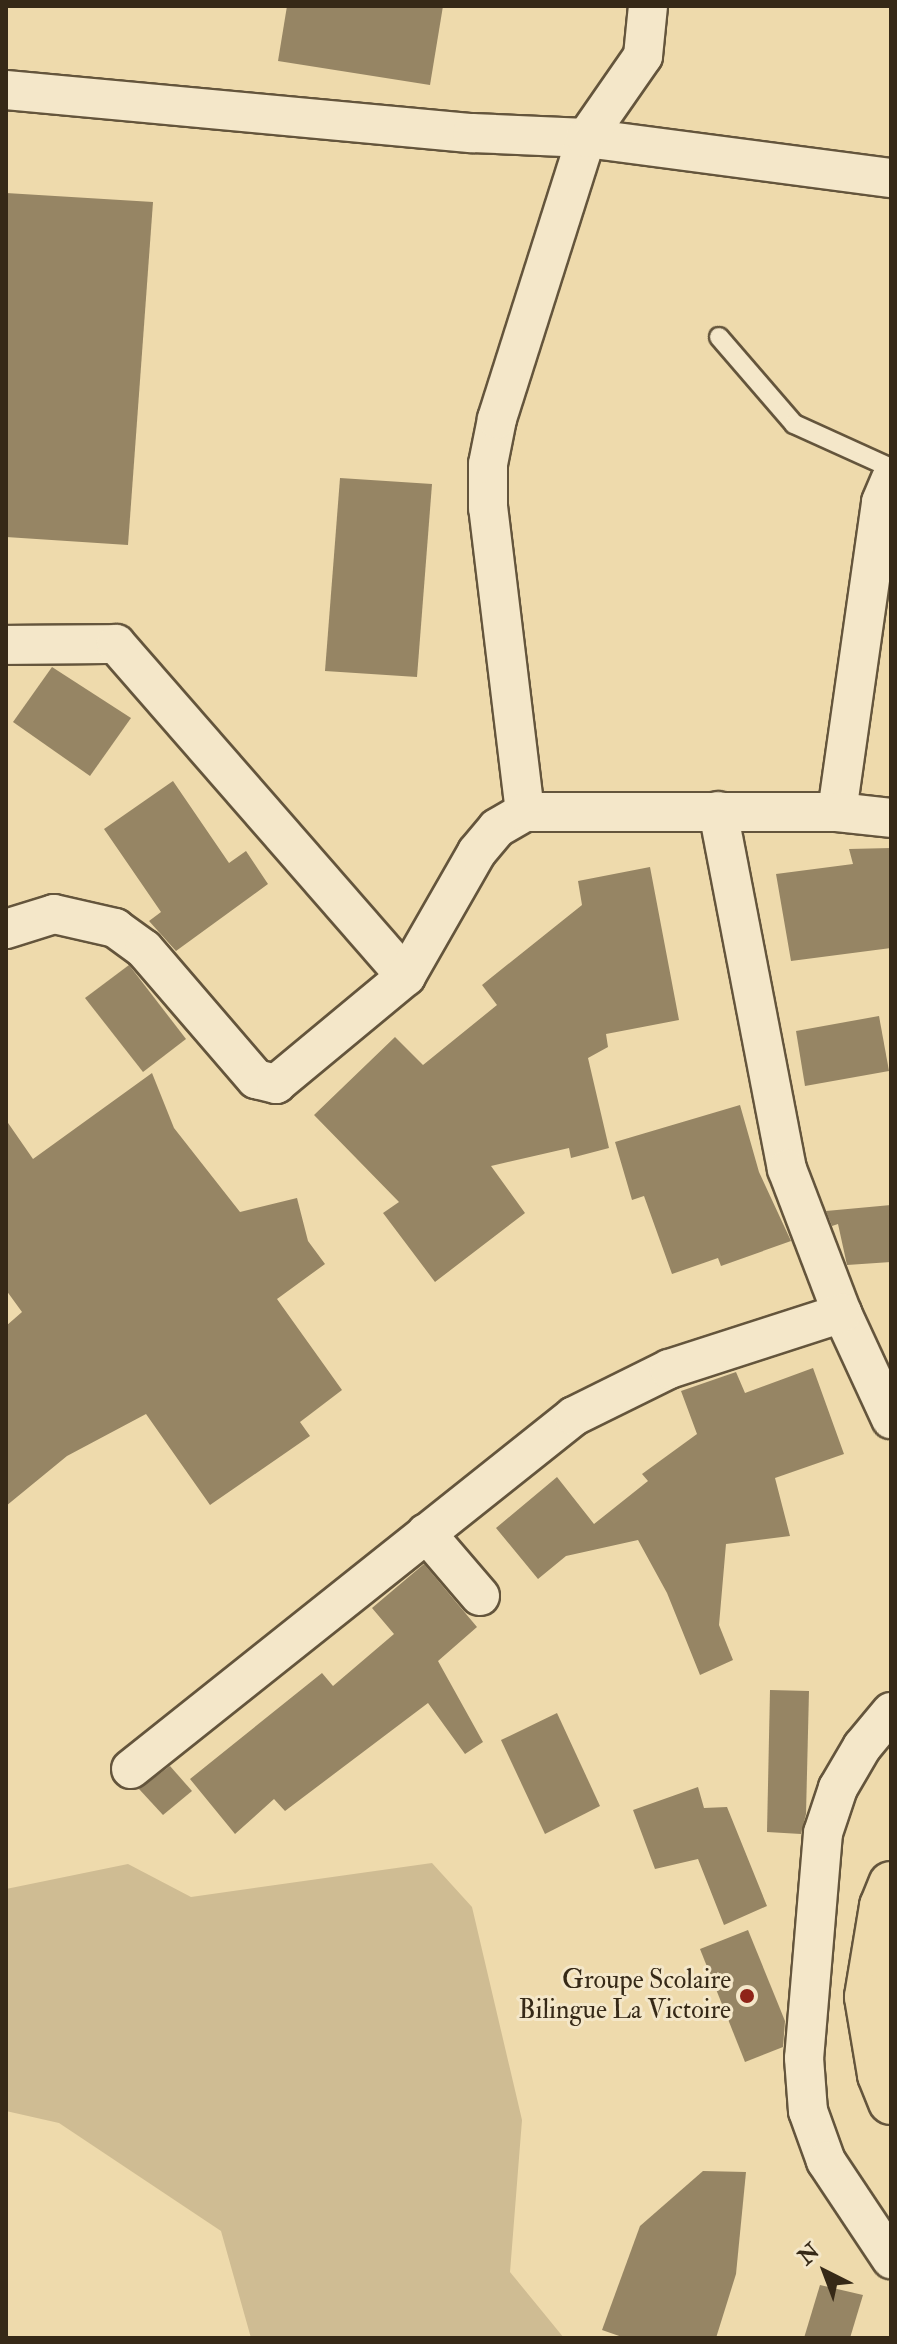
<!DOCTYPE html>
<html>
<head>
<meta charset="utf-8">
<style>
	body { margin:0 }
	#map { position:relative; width:897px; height:2344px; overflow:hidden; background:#eedaac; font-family:"IM FELL Double Pica",serif }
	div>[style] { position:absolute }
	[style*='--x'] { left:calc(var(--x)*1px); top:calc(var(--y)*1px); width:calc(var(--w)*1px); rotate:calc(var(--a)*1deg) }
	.green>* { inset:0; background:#cfbc93 }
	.building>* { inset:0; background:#968564 }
	.roads { filter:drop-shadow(2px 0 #64553c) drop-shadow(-2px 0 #64553c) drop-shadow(0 2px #64553c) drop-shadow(0 -2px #64553c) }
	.lane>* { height:18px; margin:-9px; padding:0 9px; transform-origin:9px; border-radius:9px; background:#f4e7c9 }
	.street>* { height:38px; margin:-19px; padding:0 19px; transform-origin:19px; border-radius:19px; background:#f4e7c9 }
	.highway>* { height:44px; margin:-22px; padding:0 22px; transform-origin:22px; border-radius:22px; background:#eedaac }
	.dots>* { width:22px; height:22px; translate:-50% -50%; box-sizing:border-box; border:4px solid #f4e7c9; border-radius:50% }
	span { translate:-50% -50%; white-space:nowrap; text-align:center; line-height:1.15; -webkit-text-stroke:6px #f4e7c9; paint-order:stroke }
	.poi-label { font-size:26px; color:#362917 }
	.right { translate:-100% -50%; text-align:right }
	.frame { position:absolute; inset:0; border:8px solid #362917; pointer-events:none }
	.north { position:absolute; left:785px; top:2232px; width:80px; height:80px; -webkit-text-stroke:6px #f4e7c9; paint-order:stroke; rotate:318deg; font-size:22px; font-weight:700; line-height:32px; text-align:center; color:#362917 }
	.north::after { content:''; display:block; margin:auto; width:28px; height:36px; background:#362917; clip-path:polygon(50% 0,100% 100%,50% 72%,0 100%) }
</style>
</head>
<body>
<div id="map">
	<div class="green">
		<div style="clip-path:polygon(432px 1863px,472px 1907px,522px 2120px,510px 2272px,564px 2338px,251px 2338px,221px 2231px,59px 2123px,6px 2111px,6px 1889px,128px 1864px,191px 1897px)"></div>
	</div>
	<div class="building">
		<div style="clip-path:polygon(287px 6px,443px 6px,430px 85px,278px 61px)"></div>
		<div style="clip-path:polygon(6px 193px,153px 202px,128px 545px,6px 537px)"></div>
		<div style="clip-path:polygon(340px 478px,432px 484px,417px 677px,325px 671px)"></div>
		<div style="clip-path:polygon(52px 667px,131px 718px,90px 776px,13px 722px)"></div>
		<div style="clip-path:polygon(173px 781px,229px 863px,246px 851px,268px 884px,176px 951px,149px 921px,161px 912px,104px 829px)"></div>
		<div style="clip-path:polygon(891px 848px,891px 948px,791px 961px,776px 874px,853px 864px,849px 849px)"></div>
		<div style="clip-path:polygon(650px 867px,679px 1020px,606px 1034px,608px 1047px,588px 1058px,609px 1148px,571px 1158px,569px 1148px,491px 1166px,525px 1213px,435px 1282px,383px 1213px,399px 1202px,314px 1115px,395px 1037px,423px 1065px,497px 1005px,482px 985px,582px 905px,578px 881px)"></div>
		<div style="clip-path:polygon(129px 965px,186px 1039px,143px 1072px,85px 998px)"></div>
		<div style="clip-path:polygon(879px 1016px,889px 1071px,805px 1086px,796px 1031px)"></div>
		<div style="clip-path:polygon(152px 1073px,174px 1128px,240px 1212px,297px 1198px,308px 1241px,325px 1264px,277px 1299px,342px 1390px,300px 1422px,310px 1436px,210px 1505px,146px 1414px,67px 1456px,6px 1506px,6px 1326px,22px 1312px,6px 1290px,6px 1120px,33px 1159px)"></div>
		<div style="clip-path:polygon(740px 1105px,759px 1172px,791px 1241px,721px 1266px,718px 1258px,672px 1274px,644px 1196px,632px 1200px,615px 1142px)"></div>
		<div style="clip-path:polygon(891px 1205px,891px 1262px,847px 1265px,838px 1224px,832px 1226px,826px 1211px)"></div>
		<div style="clip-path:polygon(813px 1368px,844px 1454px,775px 1478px,790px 1536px,726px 1544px,719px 1625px,733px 1660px,700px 1675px,667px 1593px,638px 1540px,566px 1556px,538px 1579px,496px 1528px,557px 1477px,594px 1524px,648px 1481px,642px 1474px,697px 1434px,681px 1391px,736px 1372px,745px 1393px)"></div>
		<div style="clip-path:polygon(424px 1564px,477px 1627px,438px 1661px,483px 1742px,465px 1754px,428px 1703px,285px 1811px,274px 1799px,235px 1834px,190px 1779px,322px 1673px,333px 1686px,394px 1634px,372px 1608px)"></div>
		<div style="clip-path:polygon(770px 1690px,809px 1691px,806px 1814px,801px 1834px,767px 1832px)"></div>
		<div style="clip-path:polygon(557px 1713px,600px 1806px,545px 1834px,501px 1740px)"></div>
		<div style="clip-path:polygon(170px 1766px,192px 1791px,163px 1815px,139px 1789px)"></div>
		<div style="clip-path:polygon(698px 1787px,704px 1808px,727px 1807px,767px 1906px,724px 1925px,698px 1859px,655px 1869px,633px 1810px)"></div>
		<div style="clip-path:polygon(748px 1930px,785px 2021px,783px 2047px,745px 2062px,700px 1949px)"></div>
		<div style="clip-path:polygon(703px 2171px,746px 2172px,736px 2274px,716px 2338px,625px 2338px,602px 2330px,640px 2226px)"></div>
		<div style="clip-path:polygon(820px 2285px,863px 2295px,850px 2338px,804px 2338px)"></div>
	</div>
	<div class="roads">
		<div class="lane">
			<div style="--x:719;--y:337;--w:115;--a:49.2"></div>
			<div style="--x:794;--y:424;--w:107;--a:24.4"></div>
		</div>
		<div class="street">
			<div style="--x:6;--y:90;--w:468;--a:5.3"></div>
			<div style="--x:472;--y:133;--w:114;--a:2.5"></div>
			<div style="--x:586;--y:138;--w:308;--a:7.5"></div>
			<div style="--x:6;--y:645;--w:110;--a:-0.5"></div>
			<div style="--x:116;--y:644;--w:441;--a:48.9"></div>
			<div style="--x:718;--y:811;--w:365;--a:79.1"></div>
			<div style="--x:787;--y:1169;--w:154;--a:69.1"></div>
			<div style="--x:842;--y:1313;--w:117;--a:65.2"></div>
			<div style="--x:525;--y:812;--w:306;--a:-96.9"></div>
			<div style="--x:488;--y:508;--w:44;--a:-90"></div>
			<div style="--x:488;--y:464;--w:46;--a:-78.7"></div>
			<div style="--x:497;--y:419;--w:295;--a:-72.4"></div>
			<div style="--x:586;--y:138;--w:100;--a:-55.2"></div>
			<div style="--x:643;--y:56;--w:50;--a:-84.3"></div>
			<div style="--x:837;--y:812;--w:313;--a:-81.9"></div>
			<div style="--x:881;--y:502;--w:25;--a:-67"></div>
			<div style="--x:6;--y:929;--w:50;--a:-17.4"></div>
			<div style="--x:54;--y:914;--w:63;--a:12.9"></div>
			<div style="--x:115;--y:928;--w:36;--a:36"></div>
			<div style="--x:144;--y:949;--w:172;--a:49.3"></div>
			<div style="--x:256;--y:1079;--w:21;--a:14"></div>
			<div style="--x:276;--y:1084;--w:169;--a:-39.7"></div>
			<div style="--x:406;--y:976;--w:143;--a:-60.2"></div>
			<div style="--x:477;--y:852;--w:31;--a:-50"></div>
			<div style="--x:497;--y:828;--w:32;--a:-30"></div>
			<div style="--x:525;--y:812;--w:312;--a:0"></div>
			<div style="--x:837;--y:812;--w:54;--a:6.3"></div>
			<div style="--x:426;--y:1533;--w:83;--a:49.4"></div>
			<div style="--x:891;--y:1712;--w:45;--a:129.6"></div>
			<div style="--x:862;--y:1747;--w:48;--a:120.3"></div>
			<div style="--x:838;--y:1788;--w:47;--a:108.4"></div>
			<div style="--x:823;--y:1833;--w:226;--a:94.8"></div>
			<div style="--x:804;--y:2058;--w:53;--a:85.7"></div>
			<div style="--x:808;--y:2111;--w:53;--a:70.2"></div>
			<div style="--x:826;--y:2161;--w:118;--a:56.4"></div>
			<div style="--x:131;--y:1769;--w:566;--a:-38.55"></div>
			<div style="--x:574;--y:1416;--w:106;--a:-26.3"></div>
			<div style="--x:669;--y:1369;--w:182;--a:-17.9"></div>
		</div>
		<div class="highway">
			<div style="--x:891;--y:1884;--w:24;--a:112"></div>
			<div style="--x:882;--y:1906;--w:92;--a:99.4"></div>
			<div style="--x:867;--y:1997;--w:79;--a:80.5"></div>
			<div style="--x:880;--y:2075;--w:29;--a:68"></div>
		</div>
	</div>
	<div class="dots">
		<div style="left:747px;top:1996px;background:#8f2418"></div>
	</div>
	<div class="poi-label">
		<span class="right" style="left:731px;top:1996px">Groupe Scolaire<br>Bilingue La Victoire</span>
	</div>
	<div class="frame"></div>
	<div class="north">N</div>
</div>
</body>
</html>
